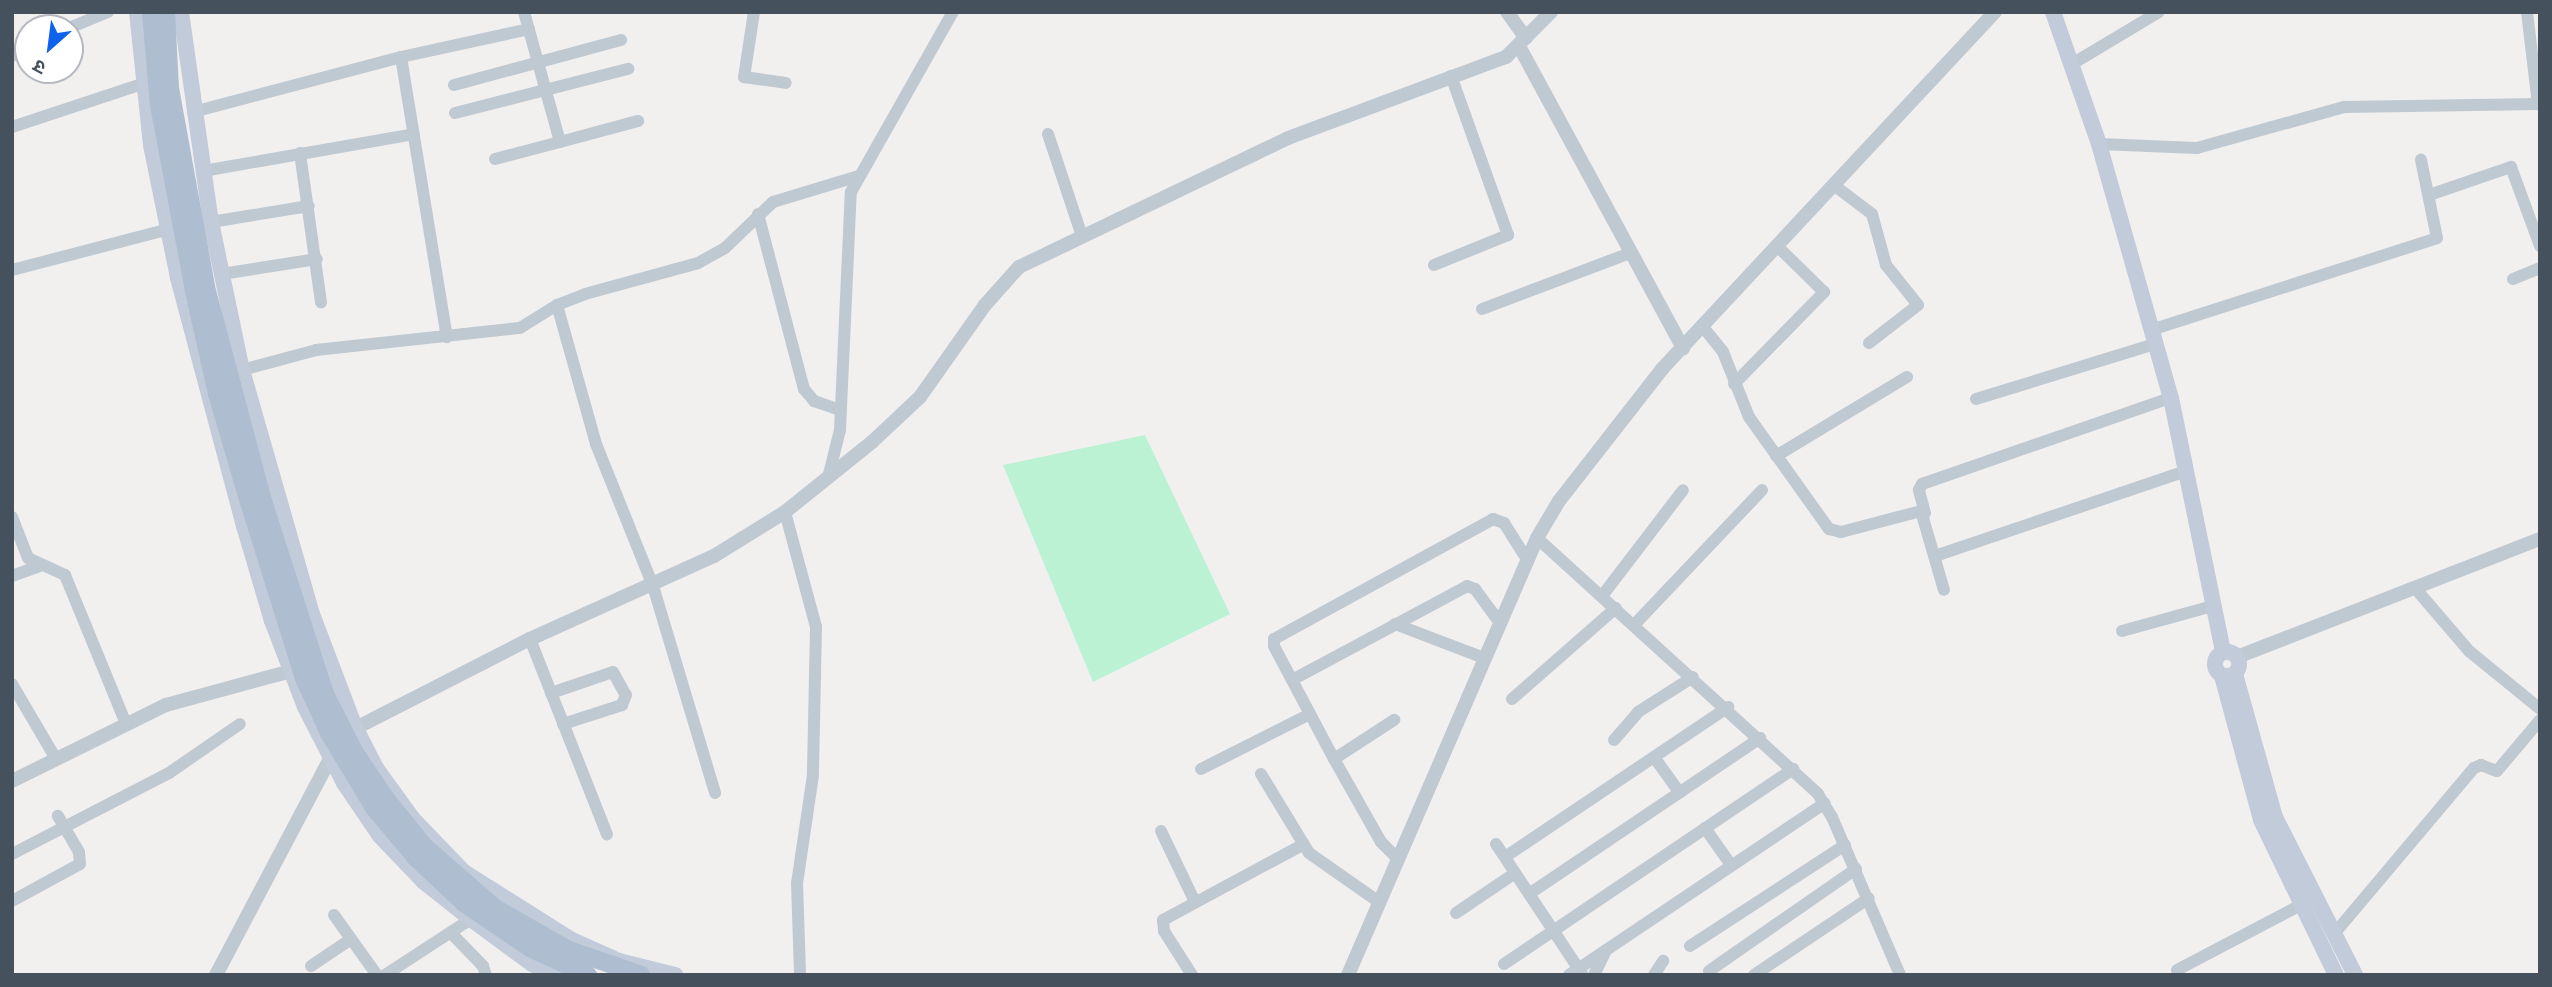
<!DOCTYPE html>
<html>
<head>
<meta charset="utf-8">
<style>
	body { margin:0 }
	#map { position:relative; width:2552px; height:987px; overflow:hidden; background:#f2f0ef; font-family:Overpass,"Noto Sans Devanagari",sans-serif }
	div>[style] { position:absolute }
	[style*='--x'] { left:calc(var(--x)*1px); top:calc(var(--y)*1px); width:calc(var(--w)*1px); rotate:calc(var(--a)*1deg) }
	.green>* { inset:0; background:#bcf2d4 }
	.minor>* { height:12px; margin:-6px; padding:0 6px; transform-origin:6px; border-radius:6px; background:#bfc9d2 }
	.tertiary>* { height:14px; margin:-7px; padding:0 7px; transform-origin:7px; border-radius:7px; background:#bfc9d2 }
	.secondary>* { height:16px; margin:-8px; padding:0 8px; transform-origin:8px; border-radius:8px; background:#c1cbd9 }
	.secondary>.ring { margin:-8px; padding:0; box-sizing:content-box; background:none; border:16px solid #c1cbd9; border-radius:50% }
	.primary>* { height:18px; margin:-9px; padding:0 9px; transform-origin:9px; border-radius:9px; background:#aebdd0 }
	.primary-bridge>* { height:18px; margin:-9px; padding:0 9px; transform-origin:9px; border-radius:9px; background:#aebdd0 }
	span { translate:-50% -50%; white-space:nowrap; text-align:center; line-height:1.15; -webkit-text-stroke:5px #fff; paint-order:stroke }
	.frame { position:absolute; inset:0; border:14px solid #46515e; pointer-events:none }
	.north { position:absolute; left:14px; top:14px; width:70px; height:70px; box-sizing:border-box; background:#fff; border:2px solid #b5b9bf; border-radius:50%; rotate:208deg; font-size:19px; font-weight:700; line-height:28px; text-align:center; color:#46515e }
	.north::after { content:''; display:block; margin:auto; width:24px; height:32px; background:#0f62ec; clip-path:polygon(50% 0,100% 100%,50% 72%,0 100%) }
</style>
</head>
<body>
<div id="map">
	<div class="green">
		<div style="clip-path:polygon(1145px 435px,1230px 614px,1093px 682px,1003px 465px)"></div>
	</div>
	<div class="minor">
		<div style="--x:524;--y:12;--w:135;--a:74.5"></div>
		<div style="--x:560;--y:142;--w:81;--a:-15.1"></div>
		<div style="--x:754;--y:12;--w:66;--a:98.7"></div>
		<div style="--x:744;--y:77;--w:42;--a:8.1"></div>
		<div style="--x:2527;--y:12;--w:93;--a:83.2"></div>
		<div style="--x:69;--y:28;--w:42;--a:-22.3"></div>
		<div style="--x:12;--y:56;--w:18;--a:-29"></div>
		<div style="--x:401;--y:57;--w:284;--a:80.7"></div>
		<div style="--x:2072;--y:64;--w:101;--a:-30.9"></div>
		<div style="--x:454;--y:85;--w:173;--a:-15.1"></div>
		<div style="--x:193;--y:112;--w:215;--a:-14.8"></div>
		<div style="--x:401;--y:57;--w:131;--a:-12.3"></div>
		<div style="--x:455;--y:113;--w:179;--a:-14.3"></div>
		<div style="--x:12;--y:127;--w:137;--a:-18.3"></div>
		<div style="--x:1048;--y:134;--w:108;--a:71.6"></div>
		<div style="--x:2099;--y:144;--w:98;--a:2.3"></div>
		<div style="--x:2197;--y:148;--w:153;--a:-15.6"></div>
		<div style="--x:2344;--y:107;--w:196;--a:-0.9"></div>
		<div style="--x:300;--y:153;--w:151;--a:82"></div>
		<div style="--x:495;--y:159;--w:67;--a:-14.7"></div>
		<div style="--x:203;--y:171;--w:214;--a:-9.9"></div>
		<div style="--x:1835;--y:186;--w:46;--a:37.1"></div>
		<div style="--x:1872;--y:214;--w:53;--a:74.6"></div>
		<div style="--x:1886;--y:265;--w:51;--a:51.3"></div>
		<div style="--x:1918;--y:305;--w:62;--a:142.2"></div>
		<div style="--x:2429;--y:195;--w:87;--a:-18.9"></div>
		<div style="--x:2511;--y:167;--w:84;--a:69.8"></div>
		<div style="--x:758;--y:214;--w:181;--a:75.3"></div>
		<div style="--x:804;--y:389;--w:16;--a:50"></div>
		<div style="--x:814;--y:401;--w:28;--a:19"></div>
		<div style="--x:211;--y:222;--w:99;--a:-9.3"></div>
		<div style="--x:1434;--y:265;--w:80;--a:-22.1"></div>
		<div style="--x:1508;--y:235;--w:169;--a:-109.7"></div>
		<div style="--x:12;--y:270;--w:162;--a:-14.6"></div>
		<div style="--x:222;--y:274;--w:96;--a:-9"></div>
		<div style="--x:2513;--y:279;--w:29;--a:-22"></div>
		<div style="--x:557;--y:305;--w:144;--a:74.3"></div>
		<div style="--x:596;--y:444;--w:153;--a:68.1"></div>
		<div style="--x:653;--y:586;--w:216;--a:73.3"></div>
		<div style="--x:1482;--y:309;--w:158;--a:-20.7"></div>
		<div style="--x:1703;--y:327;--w:32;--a:51"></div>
		<div style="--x:1723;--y:352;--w:70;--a:68.2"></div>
		<div style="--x:1749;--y:417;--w:138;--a:54.5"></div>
		<div style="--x:1829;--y:529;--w:12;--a:14"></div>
		<div style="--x:1841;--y:532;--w:83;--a:-14.7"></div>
		<div style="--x:1921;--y:511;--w:82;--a:73.8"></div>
		<div style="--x:2151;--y:330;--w:300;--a:-17.8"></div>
		<div style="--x:2437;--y:238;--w:80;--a:-101.6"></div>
		<div style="--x:242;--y:370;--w:77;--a:-15.1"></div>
		<div style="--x:316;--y:350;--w:205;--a:-6.2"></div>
		<div style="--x:520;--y:328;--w:44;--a:-31.9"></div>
		<div style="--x:557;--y:305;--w:30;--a:-21"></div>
		<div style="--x:585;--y:294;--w:117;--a:-15.3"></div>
		<div style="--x:698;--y:263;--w:31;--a:-29"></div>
		<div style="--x:725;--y:248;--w:66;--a:-43.8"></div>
		<div style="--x:773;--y:202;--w:87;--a:-16.8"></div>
		<div style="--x:1734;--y:384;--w:129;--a:-45.6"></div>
		<div style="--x:1824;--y:292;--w:63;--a:-135.6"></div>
		<div style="--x:1976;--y:399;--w:187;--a:-17.1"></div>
		<div style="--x:1776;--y:456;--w:153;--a:-31.1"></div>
		<div style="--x:828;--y:478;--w:49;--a:-76"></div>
		<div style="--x:840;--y:430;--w:238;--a:-87.4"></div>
		<div style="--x:851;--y:192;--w:207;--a:-60.5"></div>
		<div style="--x:785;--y:512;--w:119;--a:74.9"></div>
		<div style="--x:816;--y:627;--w:148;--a:91.2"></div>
		<div style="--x:813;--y:775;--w:109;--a:98.4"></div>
		<div style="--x:797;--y:883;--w:92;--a:88.1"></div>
		<div style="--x:1925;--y:513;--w:24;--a:-105"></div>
		<div style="--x:1919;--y:490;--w:7;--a:-63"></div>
		<div style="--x:1922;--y:484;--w:263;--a:-19.1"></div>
		<div style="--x:12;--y:517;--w:44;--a:68.7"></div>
		<div style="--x:28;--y:558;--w:41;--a:24.7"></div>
		<div style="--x:65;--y:575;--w:161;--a:67.7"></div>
		<div style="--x:1537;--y:538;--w:380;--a:42.3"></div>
		<div style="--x:1818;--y:794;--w:27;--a:59"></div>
		<div style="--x:1832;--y:817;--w:172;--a:66.7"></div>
		<div style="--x:1935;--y:556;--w:265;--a:-18.7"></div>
		<div style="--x:12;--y:576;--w:30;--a:-20"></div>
		<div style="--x:2415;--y:588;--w:83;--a:49.4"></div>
		<div style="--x:2469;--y:651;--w:92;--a:39.2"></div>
		<div style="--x:1602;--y:596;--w:133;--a:-52.6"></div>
		<div style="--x:1395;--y:624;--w:95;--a:20.9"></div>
		<div style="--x:1634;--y:625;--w:186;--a:-46.5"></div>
		<div style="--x:2122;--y:631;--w:94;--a:-15.4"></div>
		<div style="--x:530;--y:639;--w:210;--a:68.5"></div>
		<div style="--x:1292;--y:680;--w:199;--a:-28.2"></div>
		<div style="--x:1467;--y:586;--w:9;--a:21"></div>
		<div style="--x:1475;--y:589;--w:42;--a:53.7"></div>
		<div style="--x:12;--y:684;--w:87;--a:59.6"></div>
		<div style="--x:551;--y:693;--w:65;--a:-18.7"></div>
		<div style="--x:613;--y:672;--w:26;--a:61"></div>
		<div style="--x:626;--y:695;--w:11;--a:112"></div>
		<div style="--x:622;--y:705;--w:62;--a:162.1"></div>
		<div style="--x:1512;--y:699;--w:138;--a:-41.2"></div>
		<div style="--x:1614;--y:740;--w:37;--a:-49"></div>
		<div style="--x:1638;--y:712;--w:65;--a:-32.5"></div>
		<div style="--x:1654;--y:757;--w:44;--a:54.2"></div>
		<div style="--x:1334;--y:759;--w:72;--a:-33"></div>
		<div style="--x:1201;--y:769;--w:122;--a:-26.8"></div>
		<div style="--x:1261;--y:774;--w:92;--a:58.7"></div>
		<div style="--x:1309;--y:853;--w:85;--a:35"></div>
		<div style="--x:1705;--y:828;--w:45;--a:54.9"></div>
		<div style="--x:1161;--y:831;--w:79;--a:64.4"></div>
		<div style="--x:1496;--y:844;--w:156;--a:56.5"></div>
		<div style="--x:12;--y:854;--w:177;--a:-27.3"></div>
		<div style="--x:169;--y:773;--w:86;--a:-34.6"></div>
		<div style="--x:1505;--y:857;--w:269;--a:-33.9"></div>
		<div style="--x:1397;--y:858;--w:23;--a:-135"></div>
		<div style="--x:1381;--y:842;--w:95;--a:-119.5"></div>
		<div style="--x:1334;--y:759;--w:128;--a:-118"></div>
		<div style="--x:1274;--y:646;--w:7;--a:-90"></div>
		<div style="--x:1274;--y:639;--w:250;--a:-28.7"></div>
		<div style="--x:1493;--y:519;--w:12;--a:20"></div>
		<div style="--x:1504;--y:523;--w:45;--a:57.7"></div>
		<div style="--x:1529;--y:894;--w:279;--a:-34"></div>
		<div style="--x:12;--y:901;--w:77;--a:-28.6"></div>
		<div style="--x:80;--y:864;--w:12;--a:-95"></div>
		<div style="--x:79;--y:852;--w:42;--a:-120.3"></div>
		<div style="--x:1456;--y:913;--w:71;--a:-34.1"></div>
		<div style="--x:334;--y:915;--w:74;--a:54.4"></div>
		<div style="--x:451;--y:933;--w:46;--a:45.9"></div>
		<div style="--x:483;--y:966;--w:9;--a:72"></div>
		<div style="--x:2334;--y:934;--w:217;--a:-49.9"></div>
		<div style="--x:2474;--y:768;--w:8;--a:-23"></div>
		<div style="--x:2481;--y:765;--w:17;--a:21"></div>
		<div style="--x:2497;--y:771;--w:67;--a:-49.9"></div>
		<div style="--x:1690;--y:946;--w:185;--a:-33.1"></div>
		<div style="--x:1504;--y:964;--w:349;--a:-34"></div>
		<div style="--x:311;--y:966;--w:48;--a:-34"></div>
		<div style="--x:2177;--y:970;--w:140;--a:-27.7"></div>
		<div style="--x:1709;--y:971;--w:179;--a:-34.8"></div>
		<div style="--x:385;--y:975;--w:103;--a:-33.1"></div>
		<div style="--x:1192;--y:975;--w:52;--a:-122.5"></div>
		<div style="--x:1164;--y:931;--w:11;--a:-95"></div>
		<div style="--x:1163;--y:920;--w:158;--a:-28.3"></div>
		<div style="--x:1569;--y:975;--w:308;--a:-33.9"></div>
		<div style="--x:1594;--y:975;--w:28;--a:-64"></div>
		<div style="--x:1654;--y:975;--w:17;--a:-57"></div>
		<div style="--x:1754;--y:975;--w:138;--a:-33.8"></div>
	</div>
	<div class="tertiary">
		<div style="--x:1507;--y:12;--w:32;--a:54"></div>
		<div style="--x:1519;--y:46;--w:344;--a:61.5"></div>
		<div style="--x:2237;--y:657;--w:325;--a:-21.3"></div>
		<div style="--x:348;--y:732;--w:204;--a:-27.1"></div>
		<div style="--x:530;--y:639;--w:202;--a:-24.3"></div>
		<div style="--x:714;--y:556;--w:84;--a:-31.8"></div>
		<div style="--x:785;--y:512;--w:112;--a:-38.8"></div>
		<div style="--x:872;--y:442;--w:66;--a:-43.2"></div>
		<div style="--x:920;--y:397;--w:113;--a:-54.8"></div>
		<div style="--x:985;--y:305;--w:51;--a:-48.2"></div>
		<div style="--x:1019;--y:267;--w:298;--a:-25.6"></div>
		<div style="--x:1288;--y:138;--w:233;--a:-20.4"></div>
		<div style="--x:1506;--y:57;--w:64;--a:-45"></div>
		<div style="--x:12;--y:781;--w:172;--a:-26.3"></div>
		<div style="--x:166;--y:705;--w:130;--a:-15.2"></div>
		<div style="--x:216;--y:975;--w:253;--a:-62.2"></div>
		<div style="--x:1348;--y:975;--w:476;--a:-66.6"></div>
		<div style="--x:1537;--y:538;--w:43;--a:-59.3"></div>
		<div style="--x:1559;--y:501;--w:167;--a:-52"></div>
		<div style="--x:1662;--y:369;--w:488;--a:-47"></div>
	</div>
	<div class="secondary">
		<div style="--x:137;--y:12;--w:134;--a:84"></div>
		<div style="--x:151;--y:145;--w:136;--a:78.5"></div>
		<div style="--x:178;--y:278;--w:257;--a:75.1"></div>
		<div style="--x:244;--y:526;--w:99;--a:73.6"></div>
		<div style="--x:272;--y:621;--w:92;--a:69"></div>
		<div style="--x:305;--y:707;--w:85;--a:62.8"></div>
		<div style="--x:344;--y:783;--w:64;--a:55.8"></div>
		<div style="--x:380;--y:836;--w:64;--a:46.3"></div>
		<div style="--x:424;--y:882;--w:60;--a:38.2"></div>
		<div style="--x:471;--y:919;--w:76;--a:36.4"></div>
		<div style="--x:532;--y:964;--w:27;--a:24"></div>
		<div style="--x:181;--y:12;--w:212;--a:81.9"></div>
		<div style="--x:211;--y:222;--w:151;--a:78.2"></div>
		<div style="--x:242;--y:370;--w:254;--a:74"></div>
		<div style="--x:312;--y:614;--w:121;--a:69.2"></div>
		<div style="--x:355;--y:727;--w:46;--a:62.9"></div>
		<div style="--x:376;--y:768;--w:62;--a:54.2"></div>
		<div style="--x:412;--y:818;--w:75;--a:46.1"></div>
		<div style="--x:464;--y:872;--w:128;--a:32.2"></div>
		<div style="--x:572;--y:940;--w:51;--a:24.1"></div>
		<div style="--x:619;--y:961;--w:58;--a:14"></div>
		<div style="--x:2053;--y:12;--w:140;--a:70.8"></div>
		<div style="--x:2099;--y:144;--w:264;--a:74.2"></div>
		<div style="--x:2171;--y:398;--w:259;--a:78.4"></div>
		<div class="ring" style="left:2215px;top:652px;width:8px;height:8px"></div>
		<div style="--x:2235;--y:674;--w:148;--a:74.4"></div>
		<div style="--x:2275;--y:817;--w:177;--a:63.1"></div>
		<div style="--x:2222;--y:676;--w:149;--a:74.8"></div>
		<div style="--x:2261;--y:820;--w:172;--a:64.2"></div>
	</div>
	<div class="primary">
		<div style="--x:151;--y:12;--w:93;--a:85.1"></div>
		<div style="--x:159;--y:105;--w:189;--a:79.3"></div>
		<div style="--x:194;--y:291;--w:106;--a:77.4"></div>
		<div style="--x:217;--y:394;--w:109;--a:73.6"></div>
		<div style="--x:166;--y:12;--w:76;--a:87"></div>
		<div style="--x:170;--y:88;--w:202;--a:79.7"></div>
		<div style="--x:206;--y:287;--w:221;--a:75.1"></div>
	</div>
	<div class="primary-bridge">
		<div style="--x:248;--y:499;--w:185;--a:72.7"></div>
		<div style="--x:303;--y:676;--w:63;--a:65.5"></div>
		<div style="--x:329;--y:733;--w:87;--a:59"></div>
		<div style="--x:374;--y:808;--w:67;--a:49.9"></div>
		<div style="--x:417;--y:859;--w:64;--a:43.1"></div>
		<div style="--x:464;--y:903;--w:80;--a:34.3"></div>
		<div style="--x:530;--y:948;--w:64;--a:25"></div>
		<div style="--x:263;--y:501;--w:203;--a:72.2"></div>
		<div style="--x:325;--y:694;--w:66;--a:63"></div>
		<div style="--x:355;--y:753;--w:55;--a:56"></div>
		<div style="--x:386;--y:799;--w:60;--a:51"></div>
		<div style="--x:424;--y:846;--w:94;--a:41.1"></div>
		<div style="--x:495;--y:908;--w:85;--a:29.6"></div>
		<div style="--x:569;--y:950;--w:76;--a:19.1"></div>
	</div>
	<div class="frame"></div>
	<div class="north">उ</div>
</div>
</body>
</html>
